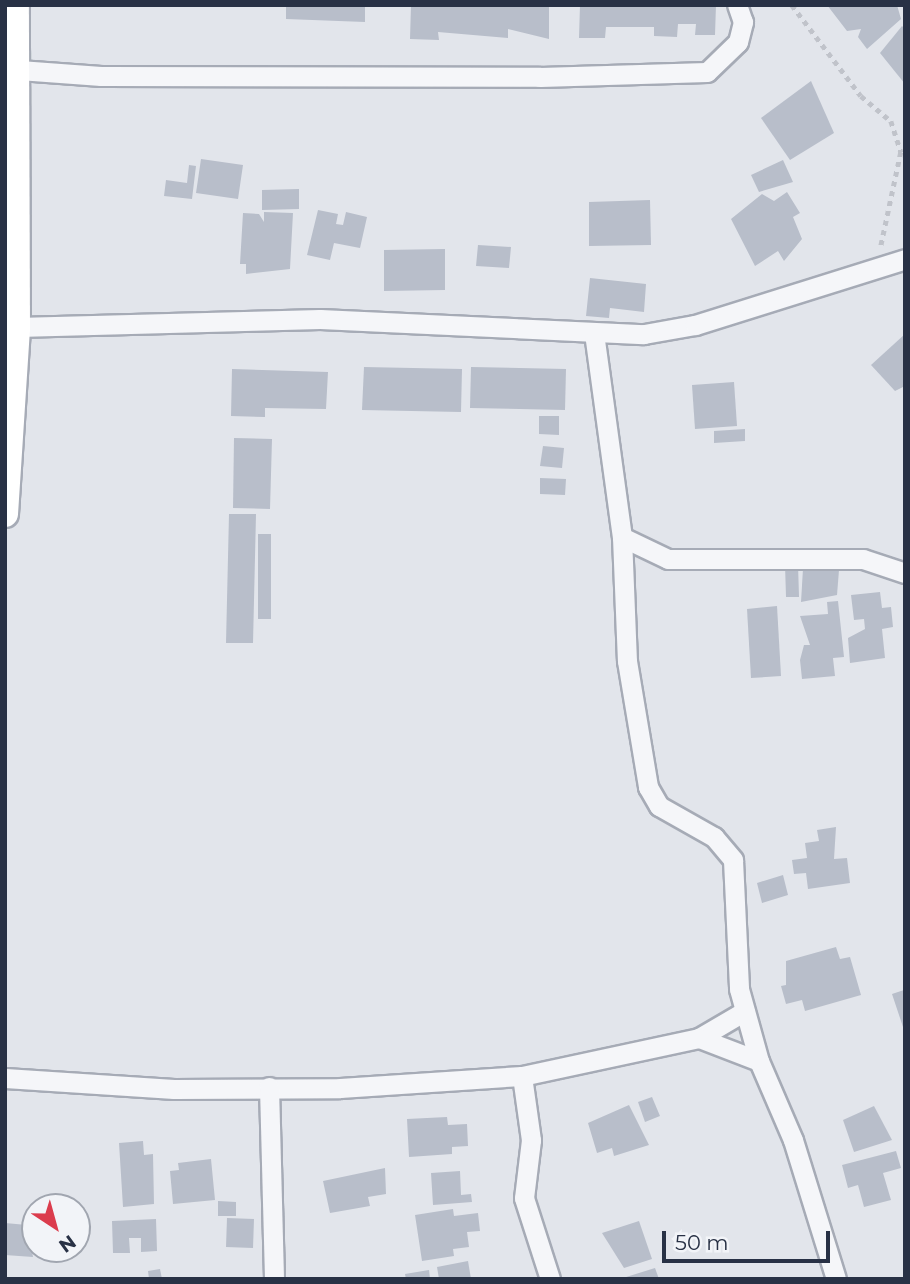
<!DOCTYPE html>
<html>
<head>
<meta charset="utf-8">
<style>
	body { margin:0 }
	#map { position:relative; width:910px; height:1284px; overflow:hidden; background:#e2e5eb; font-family:Montserrat,sans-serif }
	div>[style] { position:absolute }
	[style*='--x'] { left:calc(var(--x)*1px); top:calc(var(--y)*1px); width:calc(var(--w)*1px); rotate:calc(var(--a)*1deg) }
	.building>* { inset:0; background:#b8beca }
	.path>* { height:4.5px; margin-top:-2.25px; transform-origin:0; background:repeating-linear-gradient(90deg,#c0c3ca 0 5px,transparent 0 10px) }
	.roads { filter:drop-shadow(2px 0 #a6abb6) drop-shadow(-2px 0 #a6abb6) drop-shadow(0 2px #a6abb6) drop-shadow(0 -2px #a6abb6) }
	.street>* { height:19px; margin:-9.5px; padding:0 9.5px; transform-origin:9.5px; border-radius:9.5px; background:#f5f6f9 }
	.secondary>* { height:26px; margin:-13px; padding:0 13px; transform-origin:13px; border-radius:13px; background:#fff }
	span { translate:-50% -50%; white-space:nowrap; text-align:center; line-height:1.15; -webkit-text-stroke:5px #f2f4f8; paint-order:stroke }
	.frame { position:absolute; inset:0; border:7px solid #283145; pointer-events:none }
	.north { position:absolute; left:21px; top:1193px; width:70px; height:70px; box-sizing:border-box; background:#f2f4f8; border:2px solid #a1a6b0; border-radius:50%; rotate:144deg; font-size:19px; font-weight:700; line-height:28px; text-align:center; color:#283145 }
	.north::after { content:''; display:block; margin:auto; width:24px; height:32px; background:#db3c4d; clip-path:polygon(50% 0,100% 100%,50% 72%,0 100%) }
	.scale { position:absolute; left:662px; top:1231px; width:168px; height:32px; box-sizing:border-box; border:4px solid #283145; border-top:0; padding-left:9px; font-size:21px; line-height:24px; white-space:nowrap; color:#283145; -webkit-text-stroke:5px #f2f4f8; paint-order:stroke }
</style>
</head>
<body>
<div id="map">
	<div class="building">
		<div style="clip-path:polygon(286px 5px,365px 5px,365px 22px,286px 19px)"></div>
		<div style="clip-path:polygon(411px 5px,549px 5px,549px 39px,508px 29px,508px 38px,438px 32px,439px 40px,410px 39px)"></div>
		<div style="clip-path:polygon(580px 5px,716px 5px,715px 35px,695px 35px,696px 24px,678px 24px,677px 37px,654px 36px,654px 27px,606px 27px,605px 38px,579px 38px)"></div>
		<div style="clip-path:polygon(827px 5px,897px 5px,901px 19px,867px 49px,858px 37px,861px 29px,847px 31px)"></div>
		<div style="clip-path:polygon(902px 26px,905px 29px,905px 84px,880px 53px)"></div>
		<div style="clip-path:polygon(811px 81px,834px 133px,790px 160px,761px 118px)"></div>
		<div style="clip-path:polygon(201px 159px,243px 165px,238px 199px,196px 193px)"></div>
		<div style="clip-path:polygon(783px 160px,793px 182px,759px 192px,751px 175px)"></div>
		<div style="clip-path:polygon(189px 165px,196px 166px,192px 199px,164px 196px,166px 180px,187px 183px)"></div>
		<div style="clip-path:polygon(299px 189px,299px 209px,262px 210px,262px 190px)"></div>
		<div style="clip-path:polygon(787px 192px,800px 213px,793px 217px,802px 239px,784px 261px,778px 251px,755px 266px,731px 219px,762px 194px,774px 201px)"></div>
		<div style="clip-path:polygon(650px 200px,651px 245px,589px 246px,589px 202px)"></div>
		<div style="clip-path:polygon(318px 210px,338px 214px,336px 224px,343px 225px,346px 212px,367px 217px,360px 248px,334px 243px,330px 260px,307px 255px)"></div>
		<div style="clip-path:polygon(264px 212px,293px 213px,290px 269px,246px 274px,246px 264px,240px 264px,243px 213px,259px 214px,264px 222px)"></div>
		<div style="clip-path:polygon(478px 245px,511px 247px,509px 268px,476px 266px)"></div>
		<div style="clip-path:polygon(445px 249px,445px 290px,384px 291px,384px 250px)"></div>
		<div style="clip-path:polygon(590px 278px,646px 284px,644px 312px,610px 308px,609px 318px,586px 316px)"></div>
		<div style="clip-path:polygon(905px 334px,905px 386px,895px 391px,871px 365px)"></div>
		<div style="clip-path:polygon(364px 367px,462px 369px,461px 412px,362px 410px)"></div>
		<div style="clip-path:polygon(471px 367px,566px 369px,565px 410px,470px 408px)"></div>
		<div style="clip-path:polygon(232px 369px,328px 372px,326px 409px,265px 408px,265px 417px,231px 416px)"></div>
		<div style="clip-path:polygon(734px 382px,737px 426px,695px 429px,692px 385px)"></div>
		<div style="clip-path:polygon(539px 416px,559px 416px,559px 435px,539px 434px)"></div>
		<div style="clip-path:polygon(745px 429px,745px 441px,714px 443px,714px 431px)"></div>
		<div style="clip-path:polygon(234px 438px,272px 439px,270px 509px,233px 508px)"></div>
		<div style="clip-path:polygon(543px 446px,564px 448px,562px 468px,540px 466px)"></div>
		<div style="clip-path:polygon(540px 478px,566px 479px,565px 495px,540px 494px)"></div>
		<div style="clip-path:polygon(229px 514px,256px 514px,253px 643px,226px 643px)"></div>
		<div style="clip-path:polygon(258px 534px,271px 534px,271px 619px,258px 619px)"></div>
		<div style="clip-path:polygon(785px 564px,798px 564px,799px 597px,786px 597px)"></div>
		<div style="clip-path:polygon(803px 569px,839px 570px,837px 595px,801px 602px)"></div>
		<div style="clip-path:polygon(880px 592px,882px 608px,891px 607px,893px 627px,882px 629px,885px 658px,850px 663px,848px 638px,865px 629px,864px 619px,854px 620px,851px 595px)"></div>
		<div style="clip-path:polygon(838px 601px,844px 657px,833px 658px,835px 676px,802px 679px,800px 660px,804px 645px,810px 645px,800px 616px,828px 614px,827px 602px)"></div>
		<div style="clip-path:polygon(777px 606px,781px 676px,751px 678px,747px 609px)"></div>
		<div style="clip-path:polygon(836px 827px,834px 859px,847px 858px,850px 883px,808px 889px,806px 873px,794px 874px,792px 860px,807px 858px,805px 843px,819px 841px,817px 830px)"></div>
		<div style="clip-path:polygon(783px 875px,788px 895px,762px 903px,757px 883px)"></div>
		<div style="clip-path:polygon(836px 947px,840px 959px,850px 957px,861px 995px,805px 1011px,802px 1000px,786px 1004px,781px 986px,786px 985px,786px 961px)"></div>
		<div style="clip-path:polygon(904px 990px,905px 1026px,903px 1027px,892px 994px)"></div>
		<div style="clip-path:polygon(652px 1097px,660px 1116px,645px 1122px,638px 1102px)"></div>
		<div style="clip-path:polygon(629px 1105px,649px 1145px,614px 1156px,612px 1148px,597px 1153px,588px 1123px)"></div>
		<div style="clip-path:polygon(874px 1106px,892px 1140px,854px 1152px,843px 1120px)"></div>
		<div style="clip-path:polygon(447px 1117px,448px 1125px,467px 1124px,468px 1146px,452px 1147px,452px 1154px,409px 1157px,407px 1119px)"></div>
		<div style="clip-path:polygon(143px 1141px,144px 1155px,153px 1154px,154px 1204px,123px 1207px,119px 1143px)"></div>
		<div style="clip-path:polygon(896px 1151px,901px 1168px,883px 1173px,891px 1200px,864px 1207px,858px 1185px,848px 1188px,842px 1165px)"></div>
		<div style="clip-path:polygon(211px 1159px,215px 1200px,173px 1204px,170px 1171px,179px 1170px,178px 1163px)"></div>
		<div style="clip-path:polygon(385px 1168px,386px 1194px,368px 1197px,370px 1206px,330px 1213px,323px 1181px)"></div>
		<div style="clip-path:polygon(460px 1171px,461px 1195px,471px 1194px,472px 1202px,433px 1205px,431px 1173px)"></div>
		<div style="clip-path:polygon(218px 1201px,236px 1202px,236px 1216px,218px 1216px)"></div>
		<div style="clip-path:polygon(453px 1209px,454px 1216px,478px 1213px,480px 1231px,467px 1232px,469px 1247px,453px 1249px,454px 1256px,422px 1261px,415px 1215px)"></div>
		<div style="clip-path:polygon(227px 1218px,254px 1219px,253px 1248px,226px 1247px)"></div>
		<div style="clip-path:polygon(156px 1219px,157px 1251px,141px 1252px,141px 1238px,129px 1238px,130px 1253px,113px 1253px,112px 1221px)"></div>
		<div style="clip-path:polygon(639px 1221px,652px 1259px,624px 1268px,602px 1233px)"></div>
		<div style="clip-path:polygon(5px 1223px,27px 1225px,33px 1257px,5px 1255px)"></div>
		<div style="clip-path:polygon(468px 1261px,471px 1279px,439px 1279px,437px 1267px)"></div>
		<div style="clip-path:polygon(655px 1268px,659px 1279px,623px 1279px,623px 1278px)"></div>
		<div style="clip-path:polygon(160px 1269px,162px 1279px,149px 1279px,148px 1271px)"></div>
		<div style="clip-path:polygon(429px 1270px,430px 1279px,406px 1279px,405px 1274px)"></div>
	</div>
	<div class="path">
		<div style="--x:792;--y:5;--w:114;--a:52.8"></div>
		<div style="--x:861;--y:96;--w:39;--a:40"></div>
		<div style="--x:891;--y:121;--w:33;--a:72"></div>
		<div style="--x:901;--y:152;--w:96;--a:102"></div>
	</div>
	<div class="roads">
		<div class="street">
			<div style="--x:19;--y:70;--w:82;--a:4.2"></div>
			<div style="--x:101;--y:76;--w:439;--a:0.1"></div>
			<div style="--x:540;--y:77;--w:167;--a:-1.7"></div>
			<div style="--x:707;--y:72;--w:43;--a:-44.1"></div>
			<div style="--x:738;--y:42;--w:21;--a:-76"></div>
			<div style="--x:743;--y:22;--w:18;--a:-109"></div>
			<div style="--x:17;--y:327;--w:303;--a:-1.5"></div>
			<div style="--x:320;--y:319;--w:324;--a:2.7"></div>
			<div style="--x:644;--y:334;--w:52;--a:-10"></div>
			<div style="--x:695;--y:325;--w:220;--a:-17.4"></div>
			<div style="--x:594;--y:333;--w:206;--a:82.2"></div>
			<div style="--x:622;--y:537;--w:124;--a:87.7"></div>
			<div style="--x:627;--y:661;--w:128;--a:80.5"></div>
			<div style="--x:648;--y:787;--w:22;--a:60"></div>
			<div style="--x:659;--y:806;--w:63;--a:29.4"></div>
			<div style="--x:714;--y:837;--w:30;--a:50"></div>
			<div style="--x:733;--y:860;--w:129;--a:87.3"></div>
			<div style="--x:739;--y:989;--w:75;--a:74.5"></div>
			<div style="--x:622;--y:537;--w:51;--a:25.6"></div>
			<div style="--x:668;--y:559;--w:195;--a:0"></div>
			<div style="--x:863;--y:559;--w:44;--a:18.4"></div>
			<div style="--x:699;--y:1038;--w:53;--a:-30.4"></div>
			<div style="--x:522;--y:1076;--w:65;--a:82"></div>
			<div style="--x:531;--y:1140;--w:58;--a:96.9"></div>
			<div style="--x:524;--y:1198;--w:85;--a:72.2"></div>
			<div style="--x:5;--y:1078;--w:169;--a:3.7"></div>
			<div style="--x:174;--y:1089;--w:166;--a:-0.3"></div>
			<div style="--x:340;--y:1088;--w:182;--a:-3.8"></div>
			<div style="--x:522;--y:1076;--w:181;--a:-12.1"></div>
			<div style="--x:699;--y:1038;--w:64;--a:21"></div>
			<div style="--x:759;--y:1061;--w:86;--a:66.7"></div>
			<div style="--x:793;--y:1140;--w:145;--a:72.8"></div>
			<div style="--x:269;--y:1087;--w:192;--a:88.5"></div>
		</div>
		<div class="secondary">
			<div style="--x:5;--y:514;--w:187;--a:-86.3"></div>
			<div style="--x:17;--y:327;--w:322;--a:-90.2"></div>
		</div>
	</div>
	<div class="frame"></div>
	<div class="north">N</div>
	<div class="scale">50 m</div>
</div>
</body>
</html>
